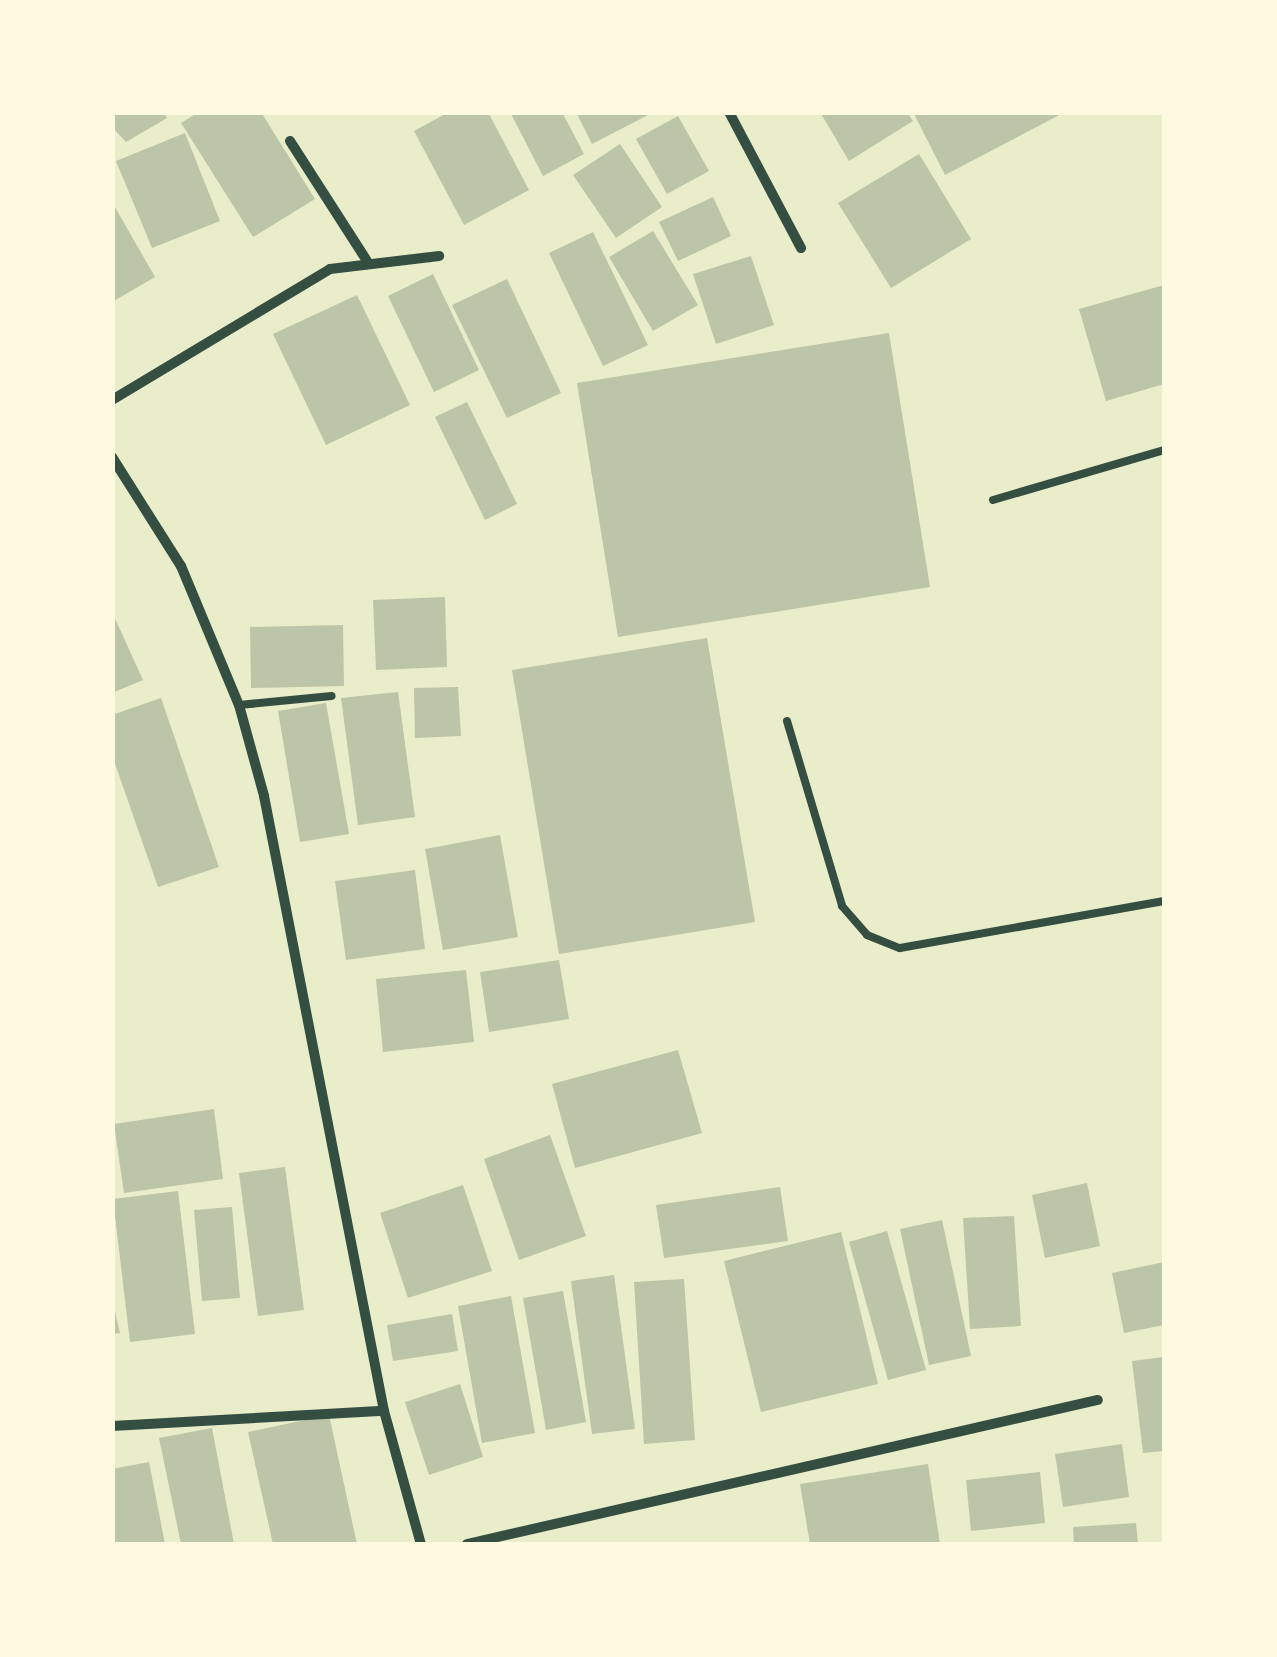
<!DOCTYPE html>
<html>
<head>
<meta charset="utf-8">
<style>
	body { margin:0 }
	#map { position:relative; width:1277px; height:1657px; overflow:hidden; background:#e9edc9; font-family:Georgia,serif }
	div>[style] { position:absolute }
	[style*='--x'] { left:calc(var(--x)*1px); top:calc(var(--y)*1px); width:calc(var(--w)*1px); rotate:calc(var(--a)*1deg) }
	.building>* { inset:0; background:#bcc5a7 }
	.service>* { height:8px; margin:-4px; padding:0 4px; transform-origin:4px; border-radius:4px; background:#344e41 }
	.minor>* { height:10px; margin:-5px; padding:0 5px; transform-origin:5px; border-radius:5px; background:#344e41 }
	span { translate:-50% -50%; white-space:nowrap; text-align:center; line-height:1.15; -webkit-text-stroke:8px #fefae0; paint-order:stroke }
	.frame { position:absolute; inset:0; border:115px solid #fefae0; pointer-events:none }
</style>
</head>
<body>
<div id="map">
	<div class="building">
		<div style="clip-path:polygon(112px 112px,164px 112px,167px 118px,126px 142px,112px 127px)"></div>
		<div style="clip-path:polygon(199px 112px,261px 112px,315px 199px,253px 237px,181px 123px)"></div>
		<div style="clip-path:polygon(449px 112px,488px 112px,529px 190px,464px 225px,414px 131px)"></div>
		<div style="clip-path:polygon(510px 112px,562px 112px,584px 154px,543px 176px)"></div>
		<div style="clip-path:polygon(576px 112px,654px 112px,592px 144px)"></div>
		<div style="clip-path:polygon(820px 112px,907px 112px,913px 121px,849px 161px)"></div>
		<div style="clip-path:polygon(913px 112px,1065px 112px,945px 175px)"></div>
		<div style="clip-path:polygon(678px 116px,709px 171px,667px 194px,636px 139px)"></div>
		<div style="clip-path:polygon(185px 133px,220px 221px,152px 248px,116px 161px)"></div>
		<div style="clip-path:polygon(620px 144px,662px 207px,616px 238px,573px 175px)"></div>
		<div style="clip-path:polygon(919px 154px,971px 239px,891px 288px,838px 203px)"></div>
		<div style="clip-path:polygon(713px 197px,731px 236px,678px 261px,659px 222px)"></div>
		<div style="clip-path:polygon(112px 202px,155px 277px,112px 302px)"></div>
		<div style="clip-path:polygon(653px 231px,698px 305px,653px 331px,609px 257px)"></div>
		<div style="clip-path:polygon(593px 232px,648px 345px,603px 366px,549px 253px)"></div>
		<div style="clip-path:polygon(751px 256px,774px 325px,716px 344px,693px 274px)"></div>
		<div style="clip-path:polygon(433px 274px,479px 370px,434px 392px,388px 296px)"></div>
		<div style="clip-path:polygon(507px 279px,561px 393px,507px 418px,452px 305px)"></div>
		<div style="clip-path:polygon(1164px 285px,1164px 384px,1106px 401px,1079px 309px)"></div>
		<div style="clip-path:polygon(357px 295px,410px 405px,326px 445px,273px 334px)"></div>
		<div style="clip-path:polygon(889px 333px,930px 587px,618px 637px,577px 383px)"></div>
		<div style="clip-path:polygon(467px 402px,517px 504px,485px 520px,435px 417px)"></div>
		<div style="clip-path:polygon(445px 597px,447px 667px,376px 670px,373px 600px)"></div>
		<div style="clip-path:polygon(112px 612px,143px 680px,112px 693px)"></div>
		<div style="clip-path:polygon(343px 625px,344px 686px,251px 688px,250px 627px)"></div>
		<div style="clip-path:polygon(707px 638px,755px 922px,559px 954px,512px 670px)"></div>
		<div style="clip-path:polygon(458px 687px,461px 736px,415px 738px,414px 688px)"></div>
		<div style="clip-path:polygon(398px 692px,415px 817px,358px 825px,341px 698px)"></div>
		<div style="clip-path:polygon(161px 698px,219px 867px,158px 887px,112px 755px,112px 715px)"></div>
		<div style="clip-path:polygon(326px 703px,349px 834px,300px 842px,278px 711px)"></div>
		<div style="clip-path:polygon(500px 835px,518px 937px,443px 950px,425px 849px)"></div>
		<div style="clip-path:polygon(415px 870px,425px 949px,346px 960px,335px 881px)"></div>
		<div style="clip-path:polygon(559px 960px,569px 1019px,489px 1032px,480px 972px)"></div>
		<div style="clip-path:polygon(466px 970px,474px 1042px,383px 1052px,376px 979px)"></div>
		<div style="clip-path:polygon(678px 1050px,702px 1133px,575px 1168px,552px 1084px)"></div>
		<div style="clip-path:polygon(214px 1109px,223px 1179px,124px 1193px,114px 1124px)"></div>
		<div style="clip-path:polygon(550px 1135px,586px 1236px,519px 1260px,484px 1159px)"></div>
		<div style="clip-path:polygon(285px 1167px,304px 1310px,258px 1316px,239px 1173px)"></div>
		<div style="clip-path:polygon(1087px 1183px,1100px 1246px,1045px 1258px,1032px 1195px)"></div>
		<div style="clip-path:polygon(463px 1185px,492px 1271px,408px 1298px,380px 1213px)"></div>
		<div style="clip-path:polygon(780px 1187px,788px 1241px,664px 1258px,656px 1205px)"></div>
		<div style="clip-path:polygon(178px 1191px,195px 1334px,130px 1342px,113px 1199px)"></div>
		<div style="clip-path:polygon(232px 1207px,240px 1298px,202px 1301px,194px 1210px)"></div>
		<div style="clip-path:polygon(1014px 1216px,1021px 1326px,970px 1329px,963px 1218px)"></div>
		<div style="clip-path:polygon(942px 1220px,971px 1356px,929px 1365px,900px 1229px)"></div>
		<div style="clip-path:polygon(887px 1231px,926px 1370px,888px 1380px,849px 1242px)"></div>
		<div style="clip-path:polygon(841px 1232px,878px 1384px,761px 1412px,724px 1261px)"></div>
		<div style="clip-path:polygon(1164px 1262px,1164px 1325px,1124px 1333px,1112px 1273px)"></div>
		<div style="clip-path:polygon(614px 1275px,635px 1429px,592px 1434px,571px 1281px)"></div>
		<div style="clip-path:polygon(684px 1279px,695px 1440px,644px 1444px,634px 1282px)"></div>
		<div style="clip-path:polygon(563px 1291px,586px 1422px,546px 1430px,523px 1298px)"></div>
		<div style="clip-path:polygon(511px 1296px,535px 1433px,482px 1443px,458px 1306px)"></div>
		<div style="clip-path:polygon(112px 1298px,120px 1333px,112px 1334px)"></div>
		<div style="clip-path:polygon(452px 1314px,458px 1351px,393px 1361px,387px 1325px)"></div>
		<div style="clip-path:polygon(1164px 1357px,1164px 1451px,1143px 1453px,1132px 1361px)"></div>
		<div style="clip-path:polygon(460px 1384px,483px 1457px,429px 1475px,405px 1402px)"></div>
		<div style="clip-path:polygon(329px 1415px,357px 1544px,273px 1544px,248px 1432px)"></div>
		<div style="clip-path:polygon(212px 1428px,234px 1544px,181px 1544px,159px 1438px)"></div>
		<div style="clip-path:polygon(1122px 1444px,1129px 1497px,1063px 1507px,1055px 1454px)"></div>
		<div style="clip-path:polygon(149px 1462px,165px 1544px,112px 1544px,112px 1469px)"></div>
		<div style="clip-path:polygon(928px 1464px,940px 1544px,810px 1544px,800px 1484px)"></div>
		<div style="clip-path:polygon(1040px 1472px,1045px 1523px,971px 1531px,966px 1480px)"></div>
		<div style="clip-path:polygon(1136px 1523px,1138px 1544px,1074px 1544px,1073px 1527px)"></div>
	</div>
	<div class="service">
		<div style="--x:993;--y:500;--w:178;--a:-16.3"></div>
		<div style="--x:239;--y:705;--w:93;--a:-5.5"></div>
		<div style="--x:787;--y:721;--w:193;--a:73.4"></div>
		<div style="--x:842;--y:906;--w:38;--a:49"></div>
		<div style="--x:867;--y:935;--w:35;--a:22"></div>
		<div style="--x:900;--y:948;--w:268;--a:-10.1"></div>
	</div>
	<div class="minor">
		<div style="--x:729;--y:112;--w:154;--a:62.1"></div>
		<div style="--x:290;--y:141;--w:143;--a:57.3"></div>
		<div style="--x:112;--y:400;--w:254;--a:-31"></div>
		<div style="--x:330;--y:269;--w:110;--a:-6.8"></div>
		<div style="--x:112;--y:457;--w:129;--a:57.7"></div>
		<div style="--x:181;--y:566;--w:151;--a:67.4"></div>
		<div style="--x:239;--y:705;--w:94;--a:74.6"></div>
		<div style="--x:264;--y:796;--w:627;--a:78.96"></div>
		<div style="--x:384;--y:1411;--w:138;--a:74.5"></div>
		<div style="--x:112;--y:1426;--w:272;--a:-3.2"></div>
		<div style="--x:467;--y:1544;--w:647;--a:-12.86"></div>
	</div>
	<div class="frame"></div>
</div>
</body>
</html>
